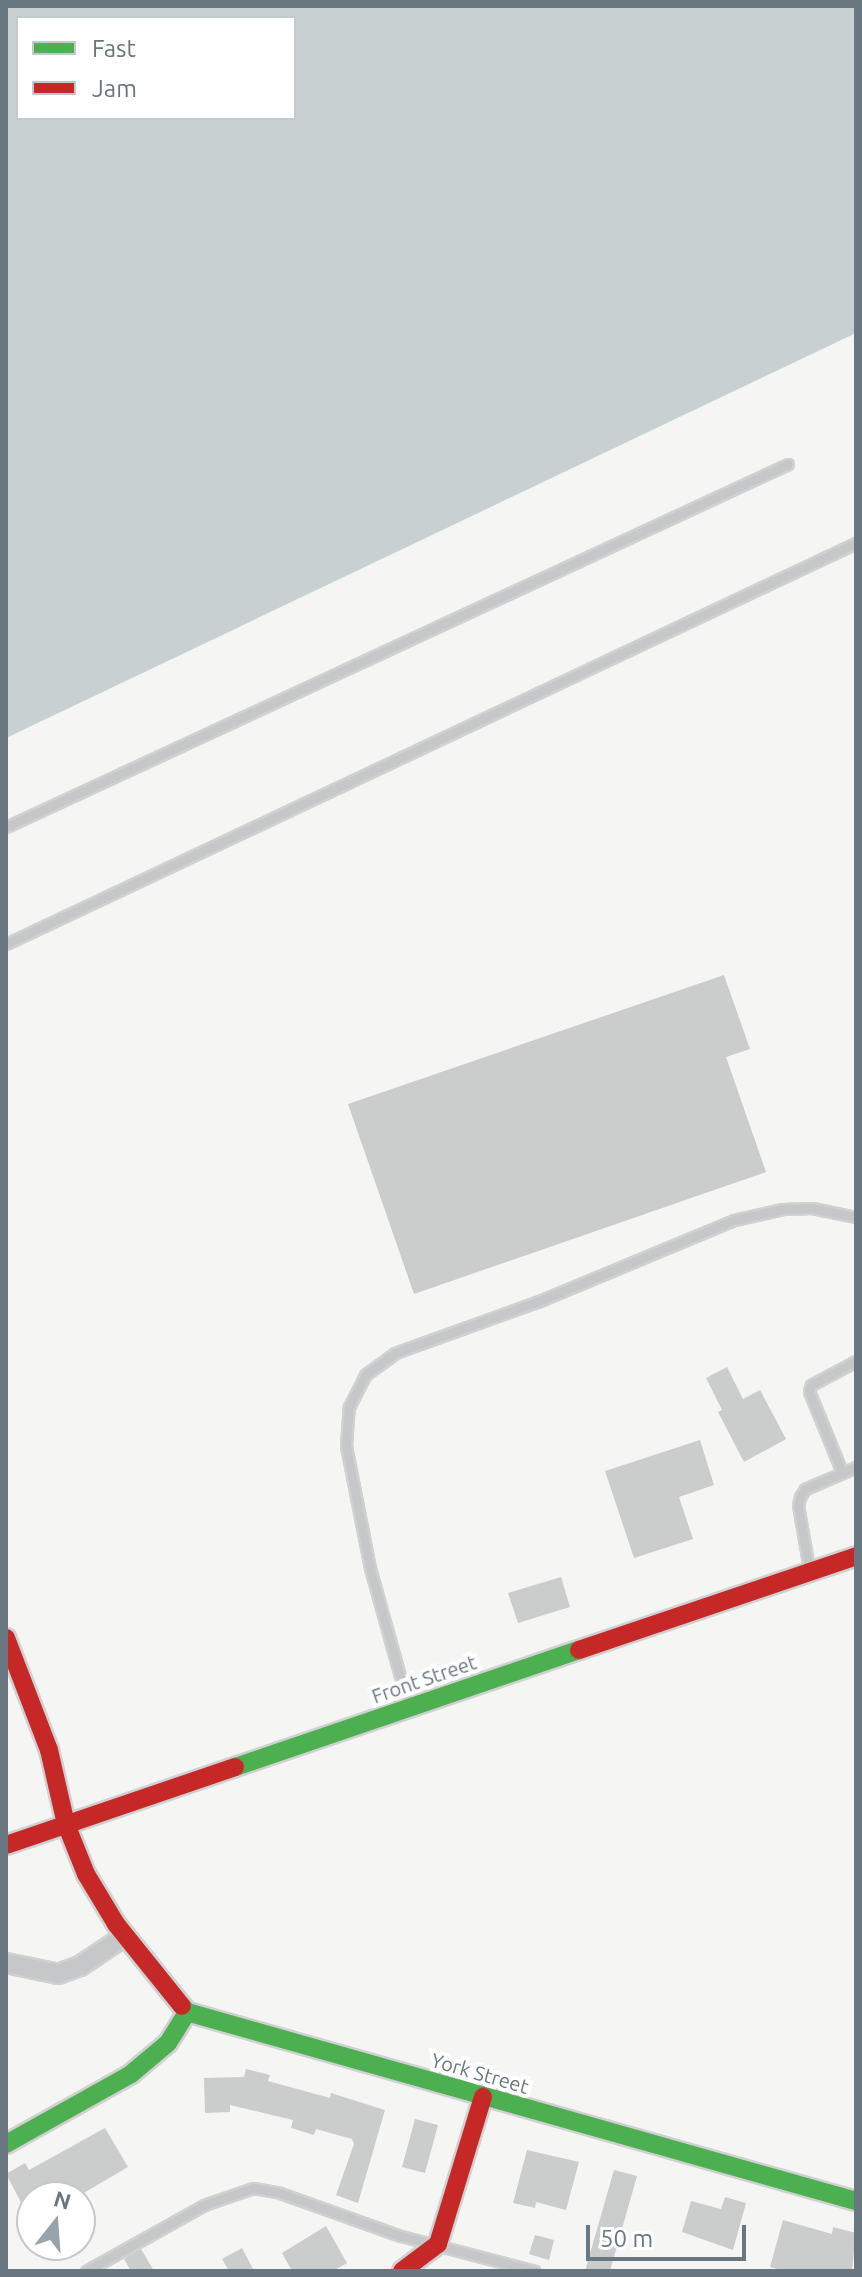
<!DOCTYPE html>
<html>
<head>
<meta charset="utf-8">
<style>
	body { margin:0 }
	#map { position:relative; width:862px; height:2277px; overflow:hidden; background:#f5f5f4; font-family:Ubuntu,sans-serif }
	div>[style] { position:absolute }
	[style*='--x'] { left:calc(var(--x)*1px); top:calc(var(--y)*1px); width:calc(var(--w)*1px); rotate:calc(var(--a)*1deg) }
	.water>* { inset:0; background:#c8d0d2 }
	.building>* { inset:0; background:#cbcccc }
	.roads { filter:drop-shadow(2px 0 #d0d1d1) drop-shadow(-2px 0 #d0d1d1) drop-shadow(0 2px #d0d1d1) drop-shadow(0 -2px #d0d1d1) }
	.lane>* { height:9px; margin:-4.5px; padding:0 4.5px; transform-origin:4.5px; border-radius:4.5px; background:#c6c7c8 }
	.street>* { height:18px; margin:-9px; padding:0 9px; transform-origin:9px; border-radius:9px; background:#c6c7c8 }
	.fast>* { height:18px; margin:-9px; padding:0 9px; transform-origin:9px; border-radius:9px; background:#4caf50 }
	.jam>* { height:18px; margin:-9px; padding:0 9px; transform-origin:9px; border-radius:9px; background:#c62828 }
	span { translate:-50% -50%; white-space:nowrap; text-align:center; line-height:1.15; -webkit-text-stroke:8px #fff; paint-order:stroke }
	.street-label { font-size:20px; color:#697780 }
	.frame { position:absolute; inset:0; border:8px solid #697780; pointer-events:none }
	.legend { position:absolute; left:16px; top:16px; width:280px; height:104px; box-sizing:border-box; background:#fff; border:2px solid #c3c9cc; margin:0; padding:10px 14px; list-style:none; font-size:24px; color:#697780 }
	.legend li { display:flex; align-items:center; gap:16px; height:40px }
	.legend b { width:40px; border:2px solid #c3c9cc }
	.north { position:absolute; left:16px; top:2181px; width:80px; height:80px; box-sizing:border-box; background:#fff; border:2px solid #c3c9cc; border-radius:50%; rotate:17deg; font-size:22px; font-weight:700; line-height:32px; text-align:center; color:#697780 }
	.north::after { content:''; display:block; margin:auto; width:28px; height:36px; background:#9aa3a9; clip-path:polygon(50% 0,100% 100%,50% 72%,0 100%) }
	.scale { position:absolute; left:586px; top:2225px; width:160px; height:36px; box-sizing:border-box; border:4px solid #697780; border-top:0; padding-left:10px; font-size:24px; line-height:28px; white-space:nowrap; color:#697780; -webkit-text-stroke:6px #fff; paint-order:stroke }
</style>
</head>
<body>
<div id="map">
	<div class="water">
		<div style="clip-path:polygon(evenodd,6px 6px,856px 6px,856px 333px,6px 738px,6px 6px,18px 18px,294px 18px,294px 118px,18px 118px,18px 18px)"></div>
	</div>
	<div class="building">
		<div style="clip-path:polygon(724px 975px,750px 1049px,726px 1057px,766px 1172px,414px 1294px,348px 1104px)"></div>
		<div style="clip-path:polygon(727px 1367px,743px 1399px,760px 1390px,786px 1439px,744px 1462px,718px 1412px,722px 1410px,706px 1378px)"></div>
		<div style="clip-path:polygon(700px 1440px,714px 1485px,679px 1497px,693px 1539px,634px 1558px,605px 1471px)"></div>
		<div style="clip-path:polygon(561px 1577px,570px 1607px,518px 1623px,508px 1593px)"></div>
		<div style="clip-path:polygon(246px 2069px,270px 2075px,268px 2081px,330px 2098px,331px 2093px,385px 2110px,358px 2203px,336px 2195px,354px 2144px,352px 2139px,316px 2129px,314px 2135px,291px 2128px,293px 2120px,230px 2105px,230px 2112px,205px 2113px,204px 2078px,244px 2077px)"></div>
		<div style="clip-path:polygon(415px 2119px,438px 2125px,425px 2173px,402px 2167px)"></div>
		<div style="clip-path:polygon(105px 2128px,128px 2167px,77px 2197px,32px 2197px,32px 2223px,6px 2174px,25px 2163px,29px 2170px)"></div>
		<div style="clip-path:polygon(527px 2150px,579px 2162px,566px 2210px,536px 2202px,535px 2208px,513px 2203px)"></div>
		<div style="clip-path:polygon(614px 2170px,637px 2176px,610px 2271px,585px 2271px)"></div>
		<div style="clip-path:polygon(725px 2197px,746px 2203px,733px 2250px,682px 2232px,691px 2201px,721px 2209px)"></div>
		<div style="clip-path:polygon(783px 2220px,832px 2234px,833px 2227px,856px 2233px,852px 2271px,785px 2271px,770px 2267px)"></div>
		<div style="clip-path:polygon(326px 2226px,347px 2263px,333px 2271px,292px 2271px,282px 2253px)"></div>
		<div style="clip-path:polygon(535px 2235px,554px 2240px,549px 2260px,529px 2254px)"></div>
		<div style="clip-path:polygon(242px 2248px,254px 2271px,229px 2271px,222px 2259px)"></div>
		<div style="clip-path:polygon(141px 2249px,154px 2271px,131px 2271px,124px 2259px)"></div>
	</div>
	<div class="roads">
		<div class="lane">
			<div style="--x:6;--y:827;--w:862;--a:-24.9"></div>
			<div style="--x:6;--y:944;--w:940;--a:-25.26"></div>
			<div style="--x:842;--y:1472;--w:87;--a:-112.2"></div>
			<div style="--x:809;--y:1391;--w:6;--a:-72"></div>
			<div style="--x:811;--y:1385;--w:51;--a:-28.1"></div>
			<div style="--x:809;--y:1568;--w:64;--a:-99.9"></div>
			<div style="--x:798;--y:1505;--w:8;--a:-76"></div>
			<div style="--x:800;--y:1497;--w:9;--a:-58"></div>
			<div style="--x:805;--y:1489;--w:56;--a:-23.3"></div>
			<div style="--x:408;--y:1705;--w:142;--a:-105.5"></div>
			<div style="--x:370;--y:1568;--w:124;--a:-101.1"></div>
			<div style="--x:346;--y:1446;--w:39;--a:-86"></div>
			<div style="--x:349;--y:1407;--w:36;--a:-63"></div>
			<div style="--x:365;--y:1375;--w:37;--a:-36"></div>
			<div style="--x:395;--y:1353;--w:151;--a:-19.8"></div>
			<div style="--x:537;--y:1302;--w:213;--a:-22.6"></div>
			<div style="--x:734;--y:1220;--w:50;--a:-12.7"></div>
			<div style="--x:783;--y:1209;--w:29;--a:-2"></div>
			<div style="--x:812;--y:1208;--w:45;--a:11.6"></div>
			<div style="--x:86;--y:2271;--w:135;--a:-29.2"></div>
			<div style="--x:204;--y:2205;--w:52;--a:-19.1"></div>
			<div style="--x:253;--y:2188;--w:27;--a:10"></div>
			<div style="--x:280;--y:2193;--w:128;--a:19.6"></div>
			<div style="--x:401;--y:2236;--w:138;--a:14.6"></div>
		</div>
		<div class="street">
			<div style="--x:6;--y:1963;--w:53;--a:11.9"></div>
			<div style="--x:58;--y:1974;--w:23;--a:-20"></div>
			<div style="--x:80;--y:1966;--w:54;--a:-33.7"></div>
		</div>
		<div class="fast">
			<div style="--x:235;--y:1767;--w:363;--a:-18.8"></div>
			<div style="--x:182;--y:2006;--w:8;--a:50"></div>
			<div style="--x:187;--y:2012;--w:695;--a:15.78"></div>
			<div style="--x:6;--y:2144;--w:143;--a:-29.2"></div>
			<div style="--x:131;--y:2074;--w:48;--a:-40"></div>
			<div style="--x:168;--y:2043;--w:36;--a:-58"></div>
		</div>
		<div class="jam">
			<div style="--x:6;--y:1638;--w:120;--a:69"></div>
			<div style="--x:49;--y:1750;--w:76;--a:77.1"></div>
			<div style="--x:66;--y:1824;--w:54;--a:68.2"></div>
			<div style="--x:86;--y:1874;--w:58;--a:59"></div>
			<div style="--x:116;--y:1924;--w:105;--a:51.2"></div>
			<div style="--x:579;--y:1650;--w:293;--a:-18.7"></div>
			<div style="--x:6;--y:1845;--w:242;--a:-18.8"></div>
			<div style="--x:402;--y:2271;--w:45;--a:-36.9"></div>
			<div style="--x:438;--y:2244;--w:154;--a:-73"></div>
		</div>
	</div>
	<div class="street-label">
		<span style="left:424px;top:1679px;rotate:-19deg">Front Street</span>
		<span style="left:480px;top:2073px;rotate:16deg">York Street</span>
	</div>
	<div class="frame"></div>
	<ul class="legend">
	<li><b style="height:10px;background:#4caf50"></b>Fast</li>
	<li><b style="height:10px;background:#c62828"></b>Jam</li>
	</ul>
	<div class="north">N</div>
	<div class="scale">50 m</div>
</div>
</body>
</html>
